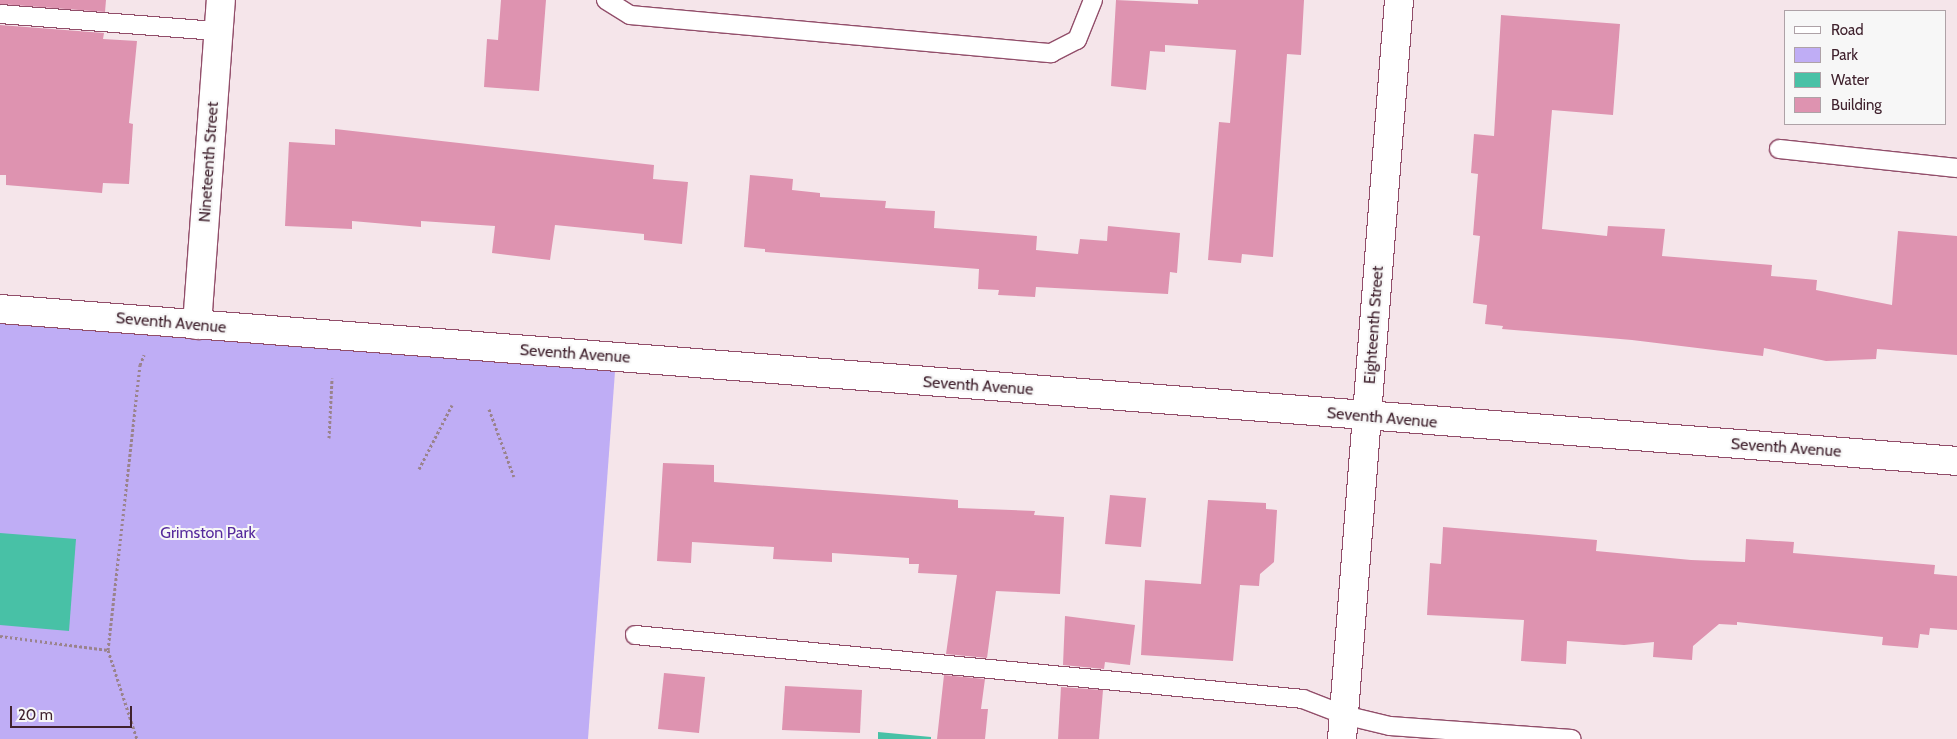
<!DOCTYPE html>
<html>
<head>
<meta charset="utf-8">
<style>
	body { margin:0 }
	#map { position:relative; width:1957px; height:739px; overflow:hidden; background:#f5e5ea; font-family:Cabin,sans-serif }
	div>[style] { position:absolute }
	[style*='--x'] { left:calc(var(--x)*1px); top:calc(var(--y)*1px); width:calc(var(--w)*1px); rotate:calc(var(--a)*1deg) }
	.green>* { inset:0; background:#bfadf5 }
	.water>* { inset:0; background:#48c1a6 }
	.building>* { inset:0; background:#de93b0 }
	.path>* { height:3px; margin-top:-1.5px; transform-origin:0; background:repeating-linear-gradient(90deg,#9a838c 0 2.5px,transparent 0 5px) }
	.roads { filter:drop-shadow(1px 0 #924e6a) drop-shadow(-1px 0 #924e6a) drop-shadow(0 1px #924e6a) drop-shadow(0 -1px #924e6a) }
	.lane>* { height:18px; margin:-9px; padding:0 9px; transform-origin:9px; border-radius:9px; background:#fff }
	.street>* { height:28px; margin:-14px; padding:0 14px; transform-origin:14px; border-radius:14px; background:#fff }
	span { translate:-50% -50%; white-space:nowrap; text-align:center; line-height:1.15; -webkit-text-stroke:4px #f7f7f7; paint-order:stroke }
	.street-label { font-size:16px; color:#40222e }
	.park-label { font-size:16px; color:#562a9c }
	.legend { position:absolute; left:1784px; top:10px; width:162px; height:115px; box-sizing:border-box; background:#f7f7f7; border:1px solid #aea2a7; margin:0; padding:6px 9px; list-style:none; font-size:15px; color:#40222e }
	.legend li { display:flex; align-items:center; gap:10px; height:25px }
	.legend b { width:25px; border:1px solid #aea2a7 }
	.scale { position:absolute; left:10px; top:706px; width:122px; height:22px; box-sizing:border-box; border:2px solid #40222e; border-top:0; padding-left:6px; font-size:15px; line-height:18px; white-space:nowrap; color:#40222e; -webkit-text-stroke:4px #f7f7f7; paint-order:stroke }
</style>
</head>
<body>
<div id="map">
	<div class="green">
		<div style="clip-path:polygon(0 309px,616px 358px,588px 739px,0 739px)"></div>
	</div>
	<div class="water">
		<div style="clip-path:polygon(0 533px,76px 539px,69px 631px,0 625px)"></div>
		<div style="clip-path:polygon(878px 732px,931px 737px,931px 739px,878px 739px)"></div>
	</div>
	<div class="building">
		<div style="clip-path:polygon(0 0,106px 0,105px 12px,0 4px)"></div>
		<div style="clip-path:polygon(501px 0,546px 0,539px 91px,484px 87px,487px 39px,498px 40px)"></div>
		<div style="clip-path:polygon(1116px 0,1198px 4px,1198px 0,1304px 0,1301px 55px,1287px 54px,1273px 257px,1242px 254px,1241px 263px,1208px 260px,1219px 122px,1230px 123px,1236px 50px,1165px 45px,1165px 52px,1150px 51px,1146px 90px,1111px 86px)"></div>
		<div style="clip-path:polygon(1501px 15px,1620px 24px,1613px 115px,1552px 110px,1542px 229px,1607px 236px,1608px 226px,1665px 229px,1662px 256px,1772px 265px,1771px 276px,1817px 280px,1816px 290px,1892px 305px,1898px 231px,1957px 236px,1957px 355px,1877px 349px,1876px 359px,1826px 361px,1764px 348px,1763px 356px,1632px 340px,1502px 329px,1503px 326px,1485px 324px,1487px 305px,1473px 303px,1480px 236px,1473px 235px,1478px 174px,1471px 173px,1474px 134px,1494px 136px)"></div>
		<div style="clip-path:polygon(0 25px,104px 33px,103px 39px,137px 41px,129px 123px,133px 124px,129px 184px,103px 183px,102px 193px,6px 185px,6px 175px,0 175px)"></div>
		<div style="clip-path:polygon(335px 129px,654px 165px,653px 179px,688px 182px,682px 244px,644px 240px,644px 234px,555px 225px,550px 260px,492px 253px,495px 226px,421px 221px,421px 227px,352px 221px,352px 229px,285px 226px,289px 142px,335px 145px)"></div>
		<div style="clip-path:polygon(750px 175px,793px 179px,792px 190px,820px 193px,820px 197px,886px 201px,885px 208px,935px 211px,934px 228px,1037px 236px,1036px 250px,1078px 254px,1080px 239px,1107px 241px,1108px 226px,1180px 233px,1177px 273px,1170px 272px,1168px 294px,1036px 287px,1035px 297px,998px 295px,999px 290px,978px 289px,979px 269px,765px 252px,765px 249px,744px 247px)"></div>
		<div style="clip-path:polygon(663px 463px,714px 465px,714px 482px,958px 500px,958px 508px,1035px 511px,1034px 515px,1064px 517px,1060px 594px,996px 591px,987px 658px,946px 654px,957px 575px,918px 573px,919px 564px,909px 564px,909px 558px,832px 553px,832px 562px,773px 559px,774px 547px,692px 542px,691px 563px,657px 561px)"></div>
		<div style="clip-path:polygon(1110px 495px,1146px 498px,1141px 547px,1105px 544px)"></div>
		<div style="clip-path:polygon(1208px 500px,1266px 503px,1266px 509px,1277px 510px,1274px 562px,1260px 574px,1259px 586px,1240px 585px,1233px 661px,1141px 655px,1145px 580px,1201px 584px)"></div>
		<div style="clip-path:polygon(1443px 527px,1597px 540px,1596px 551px,1691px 560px,1745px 562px,1746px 539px,1794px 542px,1793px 553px,1935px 565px,1934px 574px,1957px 576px,1957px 630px,1930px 628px,1929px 635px,1920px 634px,1918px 648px,1882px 645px,1883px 637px,1737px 622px,1737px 625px,1719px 624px,1693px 646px,1692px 660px,1653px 657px,1654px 642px,1624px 645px,1567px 641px,1566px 664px,1521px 661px,1524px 620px,1427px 615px,1430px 563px,1441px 564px)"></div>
		<div style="clip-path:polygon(1065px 616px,1135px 625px,1130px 665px,1105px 662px,1104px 669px,1063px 665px)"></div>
		<div style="clip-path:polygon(664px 673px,705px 677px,699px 733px,658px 729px)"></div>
		<div style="clip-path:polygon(944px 675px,985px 679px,981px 709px,988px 709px,985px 739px,937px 739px)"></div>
		<div style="clip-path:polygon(785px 686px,862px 690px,860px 733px,782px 730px)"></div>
		<div style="clip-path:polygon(1061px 687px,1103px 690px,1099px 739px,1058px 739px)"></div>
	</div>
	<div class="path">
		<div style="--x:489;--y:409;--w:72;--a:69.8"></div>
		<div style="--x:329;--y:438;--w:60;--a:-87.1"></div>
		<div style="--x:419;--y:469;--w:72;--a:-62.7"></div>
		<div style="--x:0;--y:636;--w:109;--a:7.4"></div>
		<div style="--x:108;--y:650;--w:287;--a:-83.6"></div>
		<div style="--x:140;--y:365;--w:11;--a:-68"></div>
		<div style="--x:108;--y:650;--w:94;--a:72"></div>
	</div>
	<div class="roads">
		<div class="lane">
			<div style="--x:606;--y:0;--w:28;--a:32"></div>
			<div style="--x:630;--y:15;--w:423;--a:5.2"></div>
			<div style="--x:1051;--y:53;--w:29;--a:-27"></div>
			<div style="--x:1077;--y:40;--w:43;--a:-68.2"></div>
			<div style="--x:0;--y:14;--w:219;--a:4.5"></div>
			<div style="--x:1779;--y:149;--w:179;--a:6.1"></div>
			<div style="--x:635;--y:635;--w:671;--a:5.47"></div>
			<div style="--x:1303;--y:699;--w:44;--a:21.3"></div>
			<div style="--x:1344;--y:715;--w:47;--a:13.4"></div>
			<div style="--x:1390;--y:726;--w:182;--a:4.1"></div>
		</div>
		<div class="street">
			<div style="--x:0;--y:309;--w:1963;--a:4.44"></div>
			<div style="--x:197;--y:325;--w:326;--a:-85.8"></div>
			<div style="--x:1342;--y:739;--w:741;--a:-85.59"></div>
		</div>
	</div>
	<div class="street-label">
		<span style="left:209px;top:162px;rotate:-86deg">Nineteenth Street</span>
		<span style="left:171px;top:323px;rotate:5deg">Seventh Avenue</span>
		<span style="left:1374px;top:325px;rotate:-86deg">Eighteenth Street</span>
		<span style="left:575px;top:354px;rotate:4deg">Seventh Avenue</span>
		<span style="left:978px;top:386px;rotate:4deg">Seventh Avenue</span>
		<span style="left:1382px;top:418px;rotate:5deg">Seventh Avenue</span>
		<span style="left:1786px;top:448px;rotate:4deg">Seventh Avenue</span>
	</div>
	<div class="park-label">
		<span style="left:208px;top:533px">Grimston Park</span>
	</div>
	<ul class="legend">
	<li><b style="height:6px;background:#fff"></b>Road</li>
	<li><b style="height:14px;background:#bfadf5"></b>Park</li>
	<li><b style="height:14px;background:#48c1a6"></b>Water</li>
	<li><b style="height:14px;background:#de93b0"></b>Building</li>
	</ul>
	<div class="scale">20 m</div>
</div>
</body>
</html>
